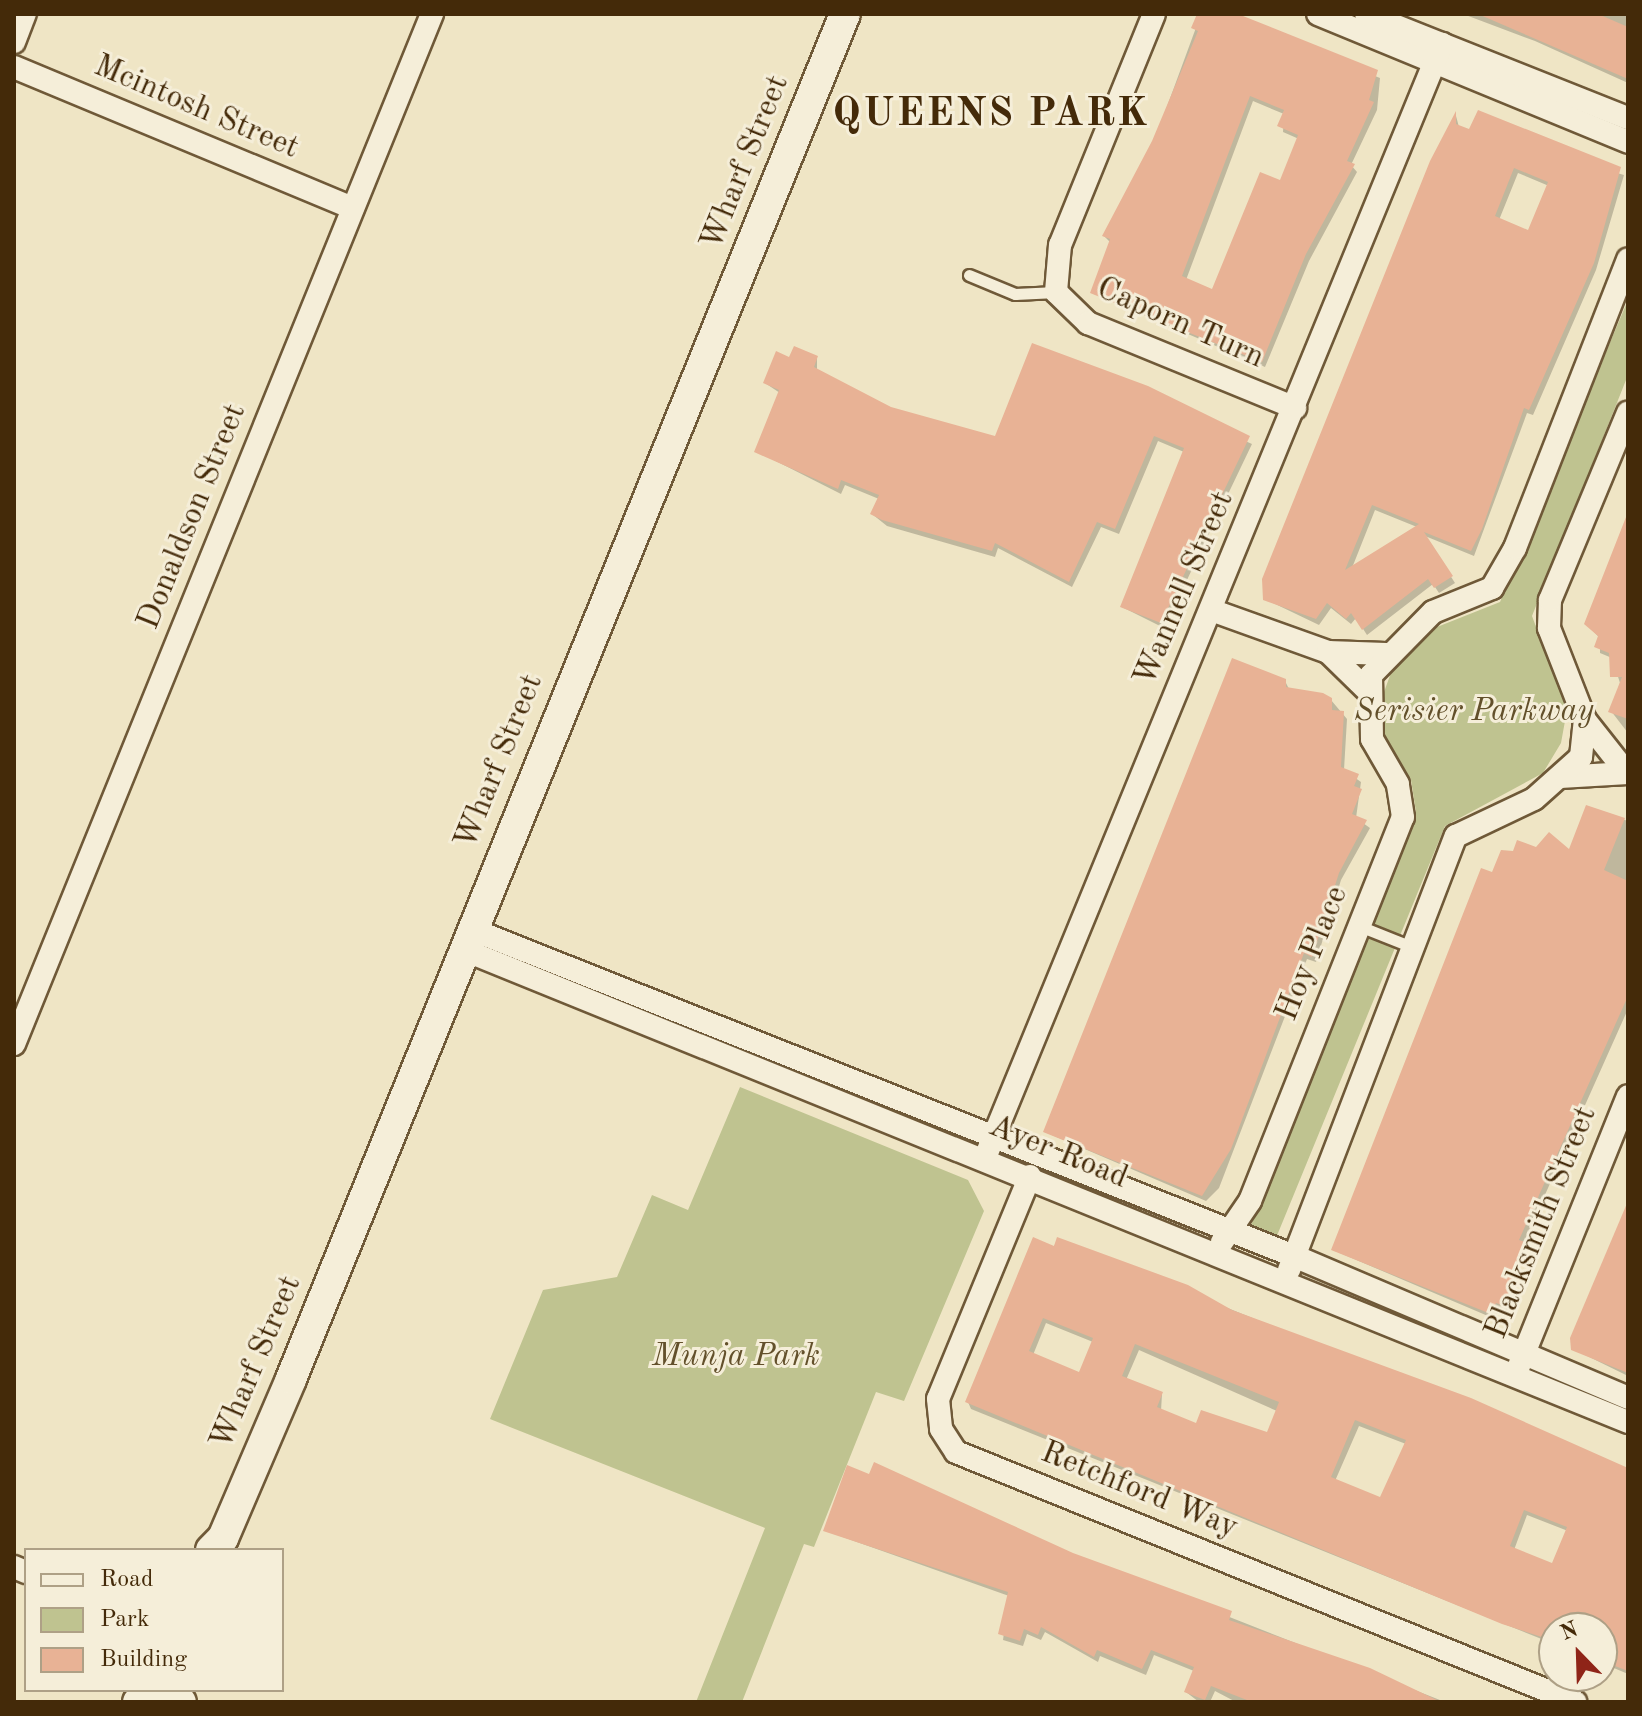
<!DOCTYPE html>
<html>
<head>
<meta charset="utf-8">
<style>
	body { margin:0 }
	#map { position:relative; width:1642px; height:1716px; overflow:hidden; background:#efe5c5; font-family:"Old Standard TT",serif }
	div>[style] { position:absolute }
	[style*='--x'] { left:calc(var(--x)*1px); top:calc(var(--y)*1px); width:calc(var(--w)*1px); rotate:calc(var(--a)*1deg) }
	.green>* { inset:0; background:#bfc390 }
	.shadow>* { inset:0; background:#0003 }
	.building>* { inset:0; background:#e8b295 }
	.roads { filter:drop-shadow(2px 0 #6f5938) drop-shadow(-2px 0 #6f5938) drop-shadow(0 2px #6f5938) drop-shadow(0 -2px #6f5938) }
	.lane>* { height:11px; margin:-5.5px; padding:0 5.5px; transform-origin:5.5px; border-radius:5.5px; background:#f5eed9 }
	.street>* { height:22px; margin:-11px; padding:0 11px; transform-origin:11px; border-radius:11px; background:#f5eed9 }
	.secondary>* { height:30px; margin:-15px; padding:0 15px; transform-origin:15px; border-radius:15px; background:#f5eed9 }
	span { translate:-50% -50%; white-space:nowrap; text-align:center; line-height:1.15; -webkit-text-stroke:6px #f5eed9; paint-order:stroke }
	.street-label { font-size:32px; color:#442a09 }
	.park-label { font-size:32px; color:#63502b; font-style:italic }
	.district-label { font-size:40px; color:#442a09; font-weight:700; letter-spacing:2px }
	.frame { position:absolute; inset:0; border:16px solid #442a09; pointer-events:none }
	.legend { position:absolute; left:24px; top:1548px; width:260px; height:144px; box-sizing:border-box; background:#f5eed9; border:2px solid #aea086; margin:0; padding:10px 14px; list-style:none; font-size:24px; color:#442a09 }
	.legend li { display:flex; align-items:center; gap:16px; height:40px }
	.legend b { width:40px; border:2px solid #aea086 }
	.north { position:absolute; left:1538px; top:1612px; width:80px; height:80px; box-sizing:border-box; background:#f5eed9; border:2px solid #aea086; border-radius:50%; rotate:337deg; font-size:22px; font-weight:700; line-height:32px; text-align:center; color:#442a09 }
	.north::after { content:''; display:block; margin:auto; width:28px; height:36px; background:#8f2418; clip-path:polygon(50% 0,100% 100%,50% 72%,0 100%) }
</style>
</head>
<body>
<div id="map">
	<div class="green">
		<div style="clip-path:polygon(1628px 300px,1628px 375px,1532px 616px,1567px 710px,1561px 743px,1543px 773px,1445px 826px,1276px 1238px,1250px 1228px,1416px 812px,1411px 780px,1383px 732px,1380px 703px,1392px 670px,1437px 627px,1500px 602px)"></div>
		<div style="clip-path:polygon(740px 1087px,968px 1180px,984px 1211px,904px 1401px,876px 1392px,814px 1547px,804px 1544px,742px 1702px,696px 1702px,765px 1528px,490px 1419px,543px 1290px,617px 1277px,652px 1195px,688px 1210px)"></div>
	</div>
	<div class="shadow">
		<div style="clip-path:polygon(evenodd,1201px 14px,1222px 14px,1380px 78px,1377px 110px,1351px 165px,1357px 172px,1309px 261px,1265px 367px,1092px 293px,1111px 243px,1104px 236px,1154px 142px,1201px 14px,1253px 101px,1284px 114px,1283px 132px,1299px 139px,1281px 183px,1213px 291px,1186px 280px,1253px 101px)"></div>
		<div style="clip-path:polygon(1463px 14px,1628px 14px,1628px 83px,1535px 41px)"></div>
		<div style="clip-path:polygon(evenodd,1456px 116px,1459px 127px,1624px 175px,1596px 270px,1533px 415px,1527px 413px,1474px 556px,1425px 536px,1455px 583px,1439px 593px,1433px 584px,1367px 635px,1356px 618px,1351px 624px,1331px 608px,1319px 625px,1265px 599px,1413px 207px,1456px 116px,1518px 173px,1549px 186px,1530px 233px,1499px 220px,1518px 173px,1456px 116px,1375px 510px,1417px 527px,1352px 568px,1375px 510px)"></div>
		<div style="clip-path:polygon(1033px 346px,1252px 444px,1164px 628px,1122px 607px,1184px 452px,1158px 441px,1119px 534px,1101px 527px,1072px 587px,998px 548px,995px 557px,887px 526px,872px 514px,879px 499px,845px 485px,841px 494px,756px 451px,780px 393px,765px 383px,790px 360px,817px 358px,817px 371px,890px 409px,996px 439px)"></div>
		<div style="clip-path:polygon(1628px 515px,1628px 733px,1611px 711px,1620px 683px,1612px 658px,1600px 653px,1600px 638px,1586px 624px)"></div>
		<div style="clip-path:polygon(1285px 681px,1289px 689px,1331px 700px,1347px 719px,1344px 770px,1361px 782px,1356px 818px,1370px 828px,1341px 880px,1316px 962px,1307px 959px,1219px 1188px,1206px 1201px,1045px 1132px)"></div>
		<div style="clip-path:polygon(1588px 808px,1628px 821px,1628px 1009px,1523px 1244px,1508px 1311px,1499px 1308px,1495px 1319px,1333px 1250px,1493px 875px,1536px 850px,1570px 852px)"></div>
		<div style="clip-path:polygon(1628px 1215px,1628px 1376px,1573px 1349px)"></div>
		<div style="clip-path:polygon(evenodd,1058px 1239px,1628px 1471px,1628px 1674px,1602px 1663px,1602px 1628px,1554px 1628px,1554px 1644px,971px 1409px,968px 1402px,1058px 1239px,1046px 1323px,1093px 1342px,1080px 1374px,1033px 1355px,1046px 1323px,1058px 1239px,1139px 1350px,1277px 1411px,1267px 1435px,1197px 1426px,1161px 1411px,1162px 1394px,1126px 1380px,1139px 1350px,1058px 1239px,1359px 1426px,1406px 1444px,1382px 1499px,1335px 1481px,1359px 1426px,1058px 1239px,1527px 1515px,1568px 1531px,1553px 1566px,1514px 1550px,1527px 1515px)"></div>
		<div style="clip-path:polygon(826px 1531px,1072px 1555px,1445px 1702px,1236px 1702px,1215px 1691px,1210px 1702px,1199px 1702px,1186px 1692px,1194px 1671px,1154px 1655px,1146px 1675px,1100px 1656px,1098px 1662px,1045px 1632px,1041px 1640px,1027px 1634px,1023px 1646px,1003px 1640px,1009px 1596px)"></div>
	</div>
	<div class="building">
		<div style="clip-path:polygon(evenodd,1197px 14px,1238px 14px,1378px 70px,1369px 100px,1374px 102px,1347px 161px,1355px 164px,1306px 254px,1262px 362px,1090px 293px,1110px 239px,1102px 236px,1152px 141px,1198px 31px,1191px 28px,1197px 14px,1250px 96px,1284px 110px,1277px 126px,1298px 135px,1280px 180px,1260px 172px,1212px 289px,1182px 276px,1250px 96px)"></div>
		<div style="clip-path:polygon(1478px 14px,1598px 14px,1628px 27px,1628px 79px)"></div>
		<div style="clip-path:polygon(evenodd,1478px 110px,1621px 167px,1594px 263px,1529px 410px,1524px 408px,1482px 529px,1471px 551px,1424px 532px,1453px 576px,1434px 588px,1428px 579px,1362px 630px,1351px 613px,1346px 619px,1327px 603px,1316px 619px,1263px 600px,1262px 579px,1430px 161px,1456px 111px,1456px 124px,1469px 129px,1478px 110px,1514px 168px,1548px 182px,1528px 230px,1495px 216px,1514px 168px,1478px 110px,1372px 505px,1419px 524px,1345px 570px,1372px 505px)"></div>
		<div style="clip-path:polygon(1032px 343px,1148px 386px,1250px 436px,1161px 623px,1120px 607px,1184px 448px,1154px 436px,1115px 529px,1097px 522px,1069px 582px,995px 543px,992px 551px,882px 520px,870px 514px,879px 495px,841px 480px,838px 489px,754px 452px,779px 390px,763px 383px,776px 351px,789px 357px,794px 346px,818px 356px,814px 367px,891px 407px,995px 436px)"></div>
		<div style="clip-path:polygon(1628px 512px,1628px 719px,1608px 712px,1622px 677px,1610px 677px,1609px 653px,1594px 647px,1598px 636px,1584px 624px)"></div>
		<div style="clip-path:polygon(1232px 658px,1286px 679px,1286px 687px,1323px 693px,1332px 698px,1332px 710px,1344px 711px,1341px 767px,1359px 774px,1354px 786px,1362px 789px,1352px 814px,1367px 820px,1339px 873px,1312px 957px,1304px 953px,1231px 1149px,1202px 1196px,1043px 1132px)"></div>
		<div style="clip-path:polygon(1586px 805px,1625px 818px,1604px 870px,1628px 881px,1628px 996px,1519px 1240px,1525px 1242px,1505px 1306px,1496px 1303px,1491px 1314px,1331px 1250px,1481px 868px,1492px 872px,1501px 850px,1513px 851px,1517px 840px,1536px 847px,1549px 832px,1569px 849px)"></div>
		<div style="clip-path:polygon(1628px 1201px,1628px 1373px,1571px 1350px,1570px 1338px)"></div>
		<div style="clip-path:polygon(evenodd,1033px 1237px,1054px 1246px,1057px 1237px,1188px 1285px,1232px 1310px,1471px 1398px,1628px 1468px,1628px 1671px,1602px 1661px,1602px 1628px,1554px 1628px,1554px 1641px,1502px 1624px,965px 1402px,1033px 1237px,1043px 1318px,1093px 1338px,1079px 1372px,1029px 1351px,1043px 1318px,1033px 1237px,1135px 1344px,1279px 1402px,1267px 1432px,1201px 1410px,1196px 1423px,1157px 1407px,1163px 1392px,1122px 1376px,1135px 1344px,1033px 1237px,1355px 1420px,1406px 1440px,1380px 1497px,1331px 1477px,1355px 1420px,1033px 1237px,1524px 1510px,1567px 1527px,1552px 1563px,1510px 1546px,1524px 1510px)"></div>
		<div style="clip-path:polygon(874px 1462px,1073px 1553px,1232px 1611px,1229px 1620px,1370px 1668px,1441px 1702px,1252px 1702px,1211px 1686px,1205px 1700px,1184px 1692px,1194px 1667px,1151px 1650px,1142px 1669px,1097px 1650px,1094px 1657px,1041px 1627px,1038px 1635px,1024px 1629px,1020px 1641px,998px 1634px,1008px 1592px,823px 1531px,847px 1465px,869px 1474px)"></div>
	</div>
	<div class="roads">
		<div class="lane">
			<div style="--x:969;--y:275;--w:50;--a:22.4"></div>
			<div style="--x:1015;--y:294;--w:41;--a:-2.8"></div>
			<div style="--x:1359;--y:926;--w:57;--a:21.6"></div>
		</div>
		<div class="street">
			<div style="--x:1154;--y:14;--w:249;--a:112.1"></div>
			<div style="--x:1060;--y:245;--w:47;--a:94.9"></div>
			<div style="--x:1056;--y:292;--w:45;--a:44.1"></div>
			<div style="--x:1088;--y:323;--w:224;--a:22.3"></div>
			<div style="--x:1318;--y:14;--w:335;--a:22.4"></div>
			<div style="--x:1366;--y:14;--w:282;--a:21.7"></div>
			<div style="--x:14;--y:42;--w:30;--a:-69"></div>
			<div style="--x:14;--y:67;--w:367;--a:22.6"></div>
			<div style="--x:1211;--y:610;--w:124;--a:19.7"></div>
			<div style="--x:1328;--y:652;--w:58;--a:2"></div>
			<div style="--x:1328;--y:652;--w:54;--a:44.3"></div>
			<div style="--x:1585;--y:720;--w:66;--a:51.7"></div>
			<div style="--x:1560;--y:777;--w:68;--a:-3.4"></div>
			<div style="--x:471;--y:929;--w:886;--a:21.67"></div>
			<div style="--x:1294;--y:1256;--w:363;--a:23"></div>
			<div style="--x:462;--y:949;--w:1258;--a:22.08"></div>
			<div style="--x:14;--y:1044;--w:1112;--a:-67.91"></div>
			<div style="--x:987;--y:1153;--w:1199;--a:-67.69"></div>
			<div style="--x:1030;--y:1176;--w:241;--a:112.4"></div>
			<div style="--x:938;--y:1399;--w:30;--a:84"></div>
			<div style="--x:941;--y:1429;--w:27;--a:57"></div>
			<div style="--x:956;--y:1452;--w:668;--a:21.99"></div>
			<div style="--x:1222;--y:1242;--w:50;--a:-55.7"></div>
			<div style="--x:1250;--y:1201;--w:413;--a:-68.3"></div>
			<div style="--x:1403;--y:817;--w:33;--a:-99"></div>
			<div style="--x:1398;--y:784;--w:52;--a:-120"></div>
			<div style="--x:1372;--y:739;--w:64;--a:-90.9"></div>
			<div style="--x:1371;--y:675;--w:88;--a:-45.5"></div>
			<div style="--x:1433;--y:612;--w:64;--a:-22.1"></div>
			<div style="--x:1492;--y:588;--w:46;--a:-60.1"></div>
			<div style="--x:1515;--y:548;--w:310;--a:-68.6"></div>
			<div style="--x:1289;--y:1270;--w:465;--a:-69"></div>
			<div style="--x:1456;--y:836;--w:86;--a:-25.4"></div>
			<div style="--x:1534;--y:799;--w:63;--a:-41.8"></div>
			<div style="--x:1581;--y:757;--w:37;--a:-84"></div>
			<div style="--x:1585;--y:720;--w:99;--a:-111.4"></div>
			<div style="--x:1549;--y:628;--w:28;--a:-88"></div>
			<div style="--x:1550;--y:600;--w:203;--a:-67.4"></div>
			<div style="--x:1519;--y:1366;--w:291;--a:-68"></div>
			<div style="--x:14;--y:1567;--w:13;--a:23"></div>
		</div>
		<div class="secondary">
			<div style="--x:211;--y:1550;--w:17;--a:-45"></div>
			<div style="--x:223;--y:1538;--w:173;--a:-66.8"></div>
			<div style="--x:291;--y:1379;--w:1473;--a:-67.91"></div>
			<div style="--x:138;--y:1702;--w:21;--a:-23"></div>
			<div style="--x:157;--y:1694;--w:25;--a:18"></div>
		</div>
	</div>
	<div class="street-label">
		<span style="left:196px;top:108px;rotate:23deg">Mcintosh Street</span>
		<span style="left:746px;top:163px;rotate:-68deg">Wharf Street</span>
		<span style="left:1180px;top:324px;rotate:24deg">Caporn Turn</span>
		<span style="left:193px;top:517px;rotate:-68deg">Donaldson Street</span>
		<span style="left:1185px;top:589px;rotate:-67deg">Wannell Street</span>
		<span style="left:500px;top:762px;rotate:-68deg">Wharf Street</span>
		<span style="left:1313px;top:954px;rotate:-68deg">Hoy Place</span>
		<span style="left:1058px;top:1153px;rotate:22deg">Ayer Road</span>
		<span style="left:1542px;top:1223px;rotate:-68deg">Blacksmith Street</span>
		<span style="left:257px;top:1363px;rotate:-67deg">Wharf Street</span>
		<span style="left:1139px;top:1491px;rotate:22deg">Retchford Way</span>
	</div>
	<div class="park-label">
		<span style="left:1474px;top:712px">Serisier Parkway</span>
		<span style="left:736px;top:1357px">Munja Park</span>
	</div>
	<div class="district-label">
		<span style="left:991px;top:115px">QUEENS PARK</span>
	</div>
	<div class="frame"></div>
	<ul class="legend">
	<li><b style="height:10px;background:#f5eed9"></b>Road</li>
	<li><b style="height:22px;background:#bfc390"></b>Park</li>
	<li><b style="height:22px;background:#e8b295"></b>Building</li>
	</ul>
	<div class="north">N</div>
</div>
</body>
</html>
